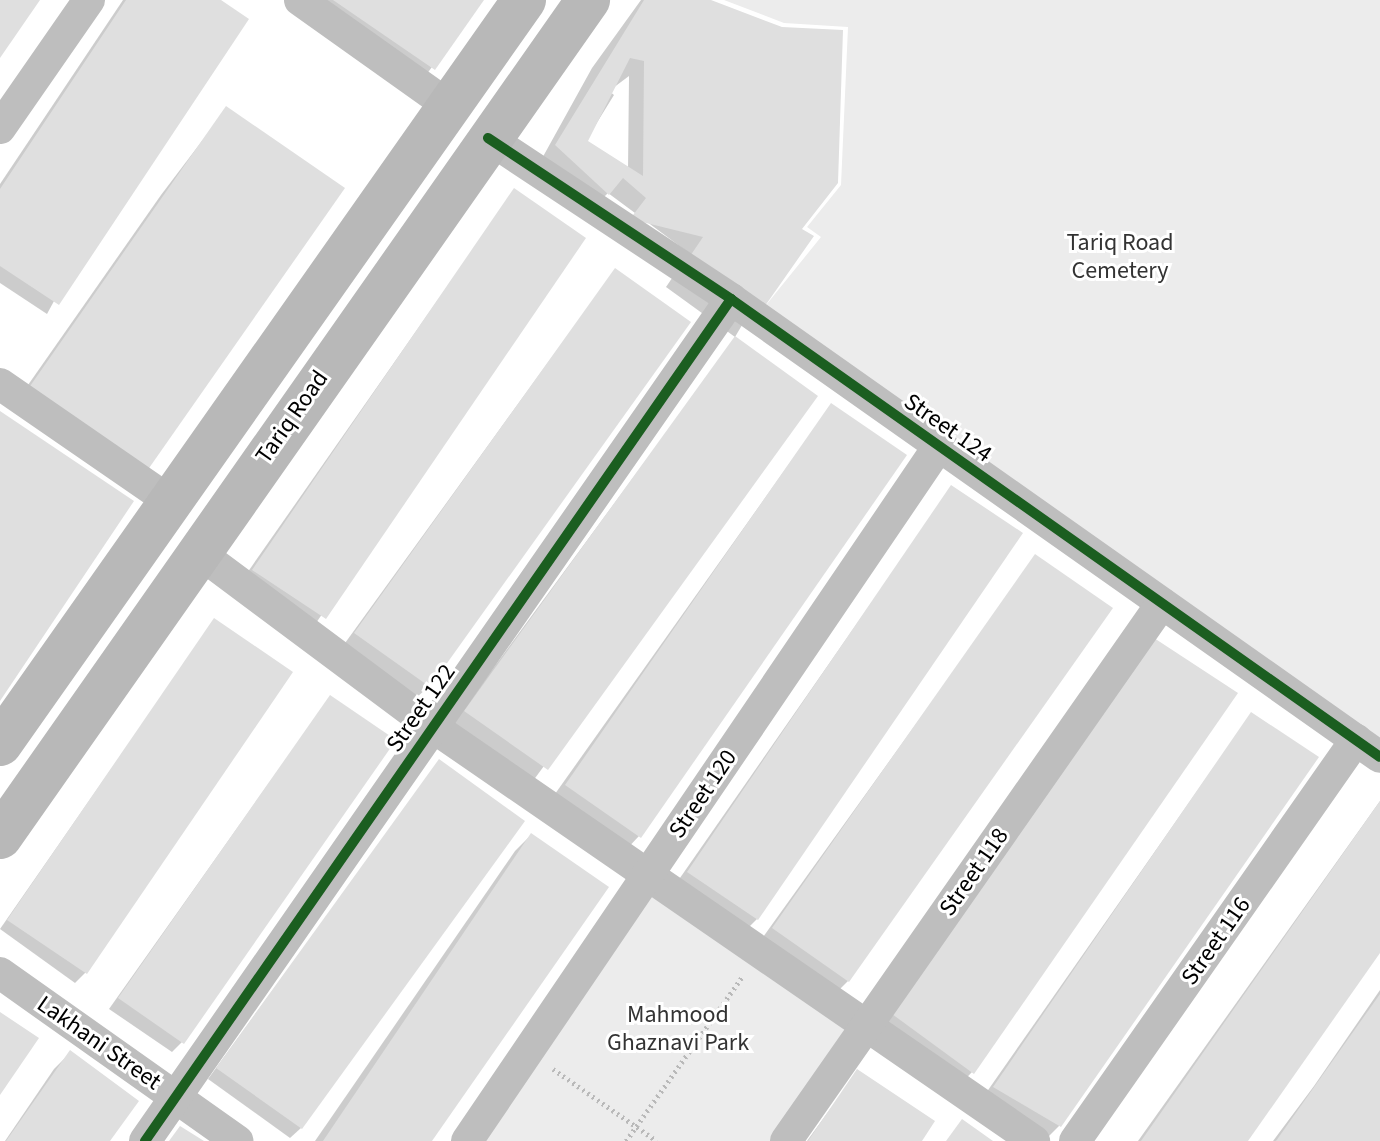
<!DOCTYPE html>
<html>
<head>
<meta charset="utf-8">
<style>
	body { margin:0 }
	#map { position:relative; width:1380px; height:1141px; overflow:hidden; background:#fff; font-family:"Source Sans 3",sans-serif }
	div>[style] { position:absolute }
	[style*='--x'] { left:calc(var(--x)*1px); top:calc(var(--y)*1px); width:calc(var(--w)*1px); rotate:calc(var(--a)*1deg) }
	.green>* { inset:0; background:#ececec }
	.shadow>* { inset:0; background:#0003 }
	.building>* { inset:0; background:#dfdfdf }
	.path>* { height:5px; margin-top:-2.5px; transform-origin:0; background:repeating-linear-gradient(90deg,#b9b9b9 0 2px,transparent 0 6px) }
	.minor>* { height:32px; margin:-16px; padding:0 16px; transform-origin:16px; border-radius:16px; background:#bebebe }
	.secondary>* { height:44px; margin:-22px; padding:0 22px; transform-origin:22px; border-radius:22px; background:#b8b8b8 }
	.cycleway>* { height:10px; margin:-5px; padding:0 5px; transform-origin:5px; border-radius:5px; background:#1b5e20 }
	span { translate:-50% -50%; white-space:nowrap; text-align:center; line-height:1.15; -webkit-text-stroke:6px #fff; paint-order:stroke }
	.park-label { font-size:24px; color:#333 }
	.street-label { font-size:24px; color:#000 }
</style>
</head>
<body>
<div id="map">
	<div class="green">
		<div style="clip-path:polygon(724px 0,1380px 0,1380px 757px,758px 315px,821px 237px,807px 227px,841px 185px,848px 27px,784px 23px)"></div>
		<div style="clip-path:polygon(649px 874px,869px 1021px,786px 1141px,467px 1141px)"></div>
	</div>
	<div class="shadow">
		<div style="clip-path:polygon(123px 0,217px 0,47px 314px,0 283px,0 184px)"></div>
		<div style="clip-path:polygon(309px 0,482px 0,423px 79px)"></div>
		<div style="clip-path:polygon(evenodd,641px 0,706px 0,799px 229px,735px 337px,666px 287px,689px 253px,608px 193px,592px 209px,540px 162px,592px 68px,641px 0,629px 76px,628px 169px,585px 142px,614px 95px,609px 91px,629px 76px)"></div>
		<div style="clip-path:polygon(227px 108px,342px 189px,14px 405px,161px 195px)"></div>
		<div style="clip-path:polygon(514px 191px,584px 238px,309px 633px,238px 586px)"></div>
		<div style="clip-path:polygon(615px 270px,429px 686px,413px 701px,340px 650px)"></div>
		<div style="clip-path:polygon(735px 339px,815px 397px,530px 785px,450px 727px)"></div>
		<div style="clip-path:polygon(831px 405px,639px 836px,624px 852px,550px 801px)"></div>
		<div style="clip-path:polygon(952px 487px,757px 919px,741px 935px,673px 888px)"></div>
		<div style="clip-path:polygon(1036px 557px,848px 981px,832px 997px,758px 944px)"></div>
		<div style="clip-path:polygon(214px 621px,86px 972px,75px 983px,0 929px)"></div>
		<div style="clip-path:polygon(330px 697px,182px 1042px,172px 1052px,109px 1009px)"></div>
		<div style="clip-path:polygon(1251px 714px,1059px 1126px,1044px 1141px,979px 1103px)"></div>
		<div style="clip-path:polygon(439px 762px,301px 1128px,290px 1138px,208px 1079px)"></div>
		<div style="clip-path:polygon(1380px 801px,1380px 949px,1245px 1141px,1138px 1141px)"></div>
		<div style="clip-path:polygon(531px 835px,430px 1141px,315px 1141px,515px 851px)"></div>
		<div style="clip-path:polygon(919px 978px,972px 1072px,957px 1088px,878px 1030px)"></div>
		<div style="clip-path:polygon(1380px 990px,1380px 1139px,1273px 1141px,1314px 1086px)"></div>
		<div style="clip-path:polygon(70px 1053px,107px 1141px,5px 1141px,54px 1069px)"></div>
		<div style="clip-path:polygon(857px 1072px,919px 1141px,807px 1141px)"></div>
	</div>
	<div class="building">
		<div style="clip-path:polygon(0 0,40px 0,0 58px)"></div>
		<div style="clip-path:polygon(126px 0,221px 0,249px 19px,59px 305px,0 266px,0 189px)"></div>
		<div style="clip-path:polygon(333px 0,484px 0,435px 70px)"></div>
		<div style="clip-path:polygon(evenodd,644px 0,711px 0,782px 27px,843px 30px,838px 183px,802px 229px,814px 236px,753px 323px,680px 271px,703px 237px,630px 219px,646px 198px,623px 178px,609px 195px,555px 145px,644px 0,630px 58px,644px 61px,643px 176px,588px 141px,630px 58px)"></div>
		<div style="clip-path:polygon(226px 106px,345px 188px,147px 471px,28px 389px)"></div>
		<div style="clip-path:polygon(514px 188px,586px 238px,326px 619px,252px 570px)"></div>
		<div style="clip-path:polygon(615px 268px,691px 322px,430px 687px,354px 633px)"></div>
		<div style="clip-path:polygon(735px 336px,818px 396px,548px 770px,464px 711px)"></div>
		<div style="clip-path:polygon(831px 403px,907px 455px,641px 838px,565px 785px)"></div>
		<div style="clip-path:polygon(0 411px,134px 501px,0 701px)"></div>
		<div style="clip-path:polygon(951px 485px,1023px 533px,758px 920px,687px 872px)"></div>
		<div style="clip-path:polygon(1035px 554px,1113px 608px,849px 982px,772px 928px)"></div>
		<div style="clip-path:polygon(214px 618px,293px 672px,87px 974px,7px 920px)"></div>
		<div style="clip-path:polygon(1154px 638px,1238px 693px,974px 1074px,892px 1014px)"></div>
		<div style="clip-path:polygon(330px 695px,396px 740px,184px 1044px,118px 998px)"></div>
		<div style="clip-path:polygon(1251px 712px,1319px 757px,1061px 1127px,993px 1087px)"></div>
		<div style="clip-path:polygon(439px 759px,525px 821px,302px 1129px,216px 1068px)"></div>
		<div style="clip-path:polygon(1380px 801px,1380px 953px,1248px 1141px,1141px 1141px)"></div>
		<div style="clip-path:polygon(531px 833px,609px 887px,432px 1141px,323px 1141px)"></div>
		<div style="clip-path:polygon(1380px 994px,1380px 1141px,1276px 1141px,1324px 1073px)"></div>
		<div style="clip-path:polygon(0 1012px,39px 1038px,0 1095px)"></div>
		<div style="clip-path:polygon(70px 1050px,139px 1101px,110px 1141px,6px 1141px)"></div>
		<div style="clip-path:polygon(857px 1069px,935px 1121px,922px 1141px,808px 1141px)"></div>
		<div style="clip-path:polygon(962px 1119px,993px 1141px,946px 1141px)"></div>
		<div style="clip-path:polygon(180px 1126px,204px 1141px,169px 1141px)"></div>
	</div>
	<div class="path">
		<div style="--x:553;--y:1069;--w:126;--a:34.7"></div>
		<div style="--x:626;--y:1141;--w:202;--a:-54.7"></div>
	</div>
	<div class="minor">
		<div style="--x:300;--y:0;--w:181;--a:35.4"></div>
		<div style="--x:0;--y:128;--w:156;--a:-55.2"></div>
		<div style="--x:488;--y:138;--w:291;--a:33.5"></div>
		<div style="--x:731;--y:299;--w:794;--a:35.21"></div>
		<div style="--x:0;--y:384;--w:208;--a:34.6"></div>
		<div style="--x:198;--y:552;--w:293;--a:36.7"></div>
		<div style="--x:433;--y:727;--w:730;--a:34.56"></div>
		<div style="--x:0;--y:973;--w:291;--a:35.3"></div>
		<div style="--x:145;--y:1141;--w:1026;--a:-55.16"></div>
		<div style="--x:467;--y:1141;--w:840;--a:-55.82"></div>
		<div style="--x:786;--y:1141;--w:656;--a:-55.05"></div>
		<div style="--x:1075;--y:1141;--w:490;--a:-55"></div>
	</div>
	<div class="secondary">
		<div style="--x:0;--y:744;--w:910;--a:-54.84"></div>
		<div style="--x:0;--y:837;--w:1023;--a:-54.91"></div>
	</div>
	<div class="cycleway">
		<div style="--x:488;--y:138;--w:291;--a:33.5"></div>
		<div style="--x:731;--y:299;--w:794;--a:35.21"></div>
		<div style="--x:145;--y:1141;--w:1026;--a:-55.16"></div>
	</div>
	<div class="park-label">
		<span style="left:1120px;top:257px">Tariq Road<br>Cemetery</span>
		<span style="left:678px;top:1029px">Mahmood<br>Ghaznavi Park</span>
	</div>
	<div class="street-label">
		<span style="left:292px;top:417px;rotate:-55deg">Tariq Road</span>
		<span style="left:948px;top:428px;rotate:35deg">Street 124</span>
		<span style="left:421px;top:708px;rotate:-55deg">Street 122</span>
		<span style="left:703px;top:794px;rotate:-56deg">Street 120</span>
		<span style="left:974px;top:872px;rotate:-55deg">Street 118</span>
		<span style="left:1216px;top:941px;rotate:-55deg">Street 116</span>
		<span style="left:99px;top:1043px;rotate:35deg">Lakhani Street</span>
	</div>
</div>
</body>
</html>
